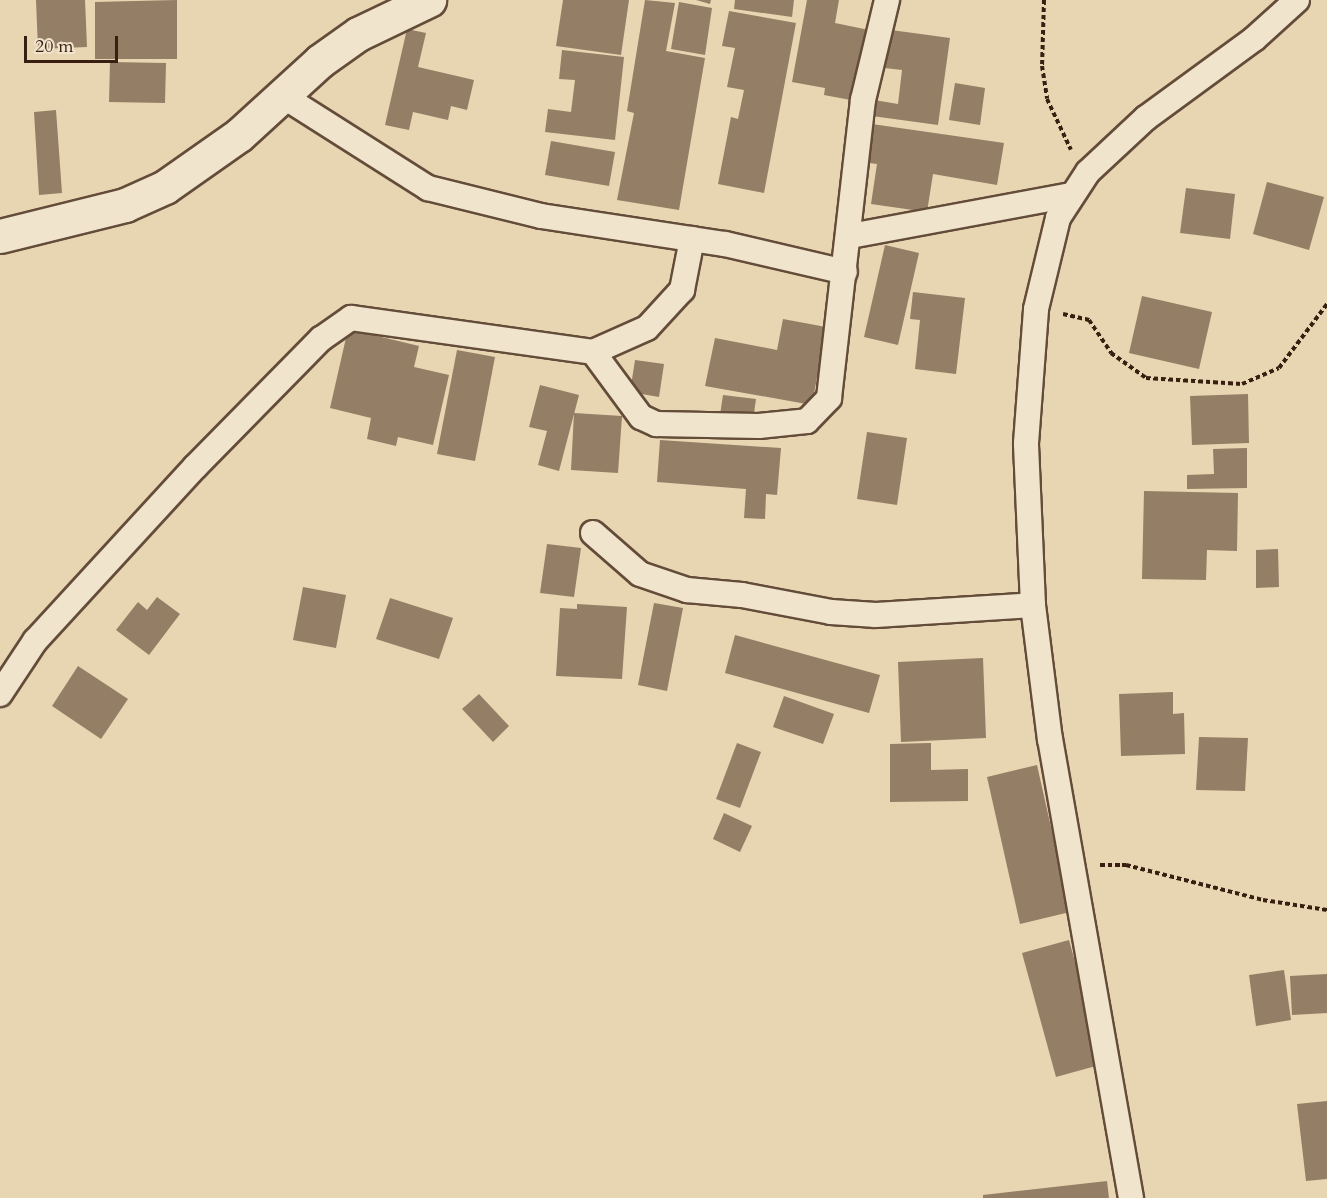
<!DOCTYPE html>
<html>
<head>
<meta charset="utf-8">
<style>
	body { margin:0 }
	#map { position:relative; width:1327px; height:1198px; overflow:hidden; background:#e8d5b1; font-family:Cardo,serif }
	div>[style] { position:absolute }
	[style*='--x'] { left:calc(var(--x)*1px); top:calc(var(--y)*1px); width:calc(var(--w)*1px); rotate:calc(var(--a)*1deg) }
	.building>* { inset:0; background:#947e65 }
	.path>* { height:4px; margin-top:-2px; transform-origin:0; background:repeating-linear-gradient(90deg,#381f12 0 4.5px,transparent 0 7.5px) }
	.roads { filter:drop-shadow(2px 0 #644c3a) drop-shadow(-2px 0 #644c3a) drop-shadow(0 2px #644c3a) drop-shadow(0 -2px #644c3a) }
	.street>* { height:24px; margin:-12px; padding:0 12px; transform-origin:12px; border-radius:12px; background:#f0e4cc }
	.secondary>* { height:33px; margin:-16.5px; padding:0 16.5px; transform-origin:16.5px; border-radius:16.5px; background:#f0e4cc }
	span { translate:-50% -50%; white-space:nowrap; text-align:center; line-height:1.15; -webkit-text-stroke:4.5px #f0e4cc; paint-order:stroke }
	.scale { position:absolute; left:24px; top:36px; width:94px; height:27px; box-sizing:border-box; border:3px solid #381f12; border-top:0; padding-left:8px; font-size:18px; line-height:21px; white-space:nowrap; color:#381f12; -webkit-text-stroke:4px #f0e4cc; paint-order:stroke }
</style>
</head>
<body>
<div id="map">
	<div class="building">
		<div style="clip-path:polygon(36px 0,85px 0,87px 47px,38px 49px)"></div>
		<div style="clip-path:polygon(177px 0,177px 59px,95px 59px,95px 2px)"></div>
		<div style="clip-path:polygon(563px 0,629px 0,621px 55px,556px 46px)"></div>
		<div style="clip-path:polygon(645px 0,675px 3px,666px 51px,705px 58px,679px 210px,617px 200px,634px 113px,627px 111px)"></div>
		<div style="clip-path:polygon(696px 0,711px 0,710px 4px)"></div>
		<div style="clip-path:polygon(735px 0,794px 0,792px 17px,734px 9px)"></div>
		<div style="clip-path:polygon(807px 0,839px 0,835px 23px,869px 30px,856px 101px,824px 95px,825px 88px,792px 82px)"></div>
		<div style="clip-path:polygon(679px 2px,712px 8px,705px 55px,671px 49px)"></div>
		<div style="clip-path:polygon(729px 11px,796px 23px,764px 193px,718px 184px,731px 117px,738px 119px,744px 90px,727px 87px,735px 48px,722px 46px)"></div>
		<div style="clip-path:polygon(407px 29px,426px 33px,418px 67px,474px 80px,467px 110px,451px 106px,448px 120px,413px 112px,409px 130px,385px 125px)"></div>
		<div style="clip-path:polygon(891px 30px,950px 38px,938px 125px,872px 116px,874px 100px,898px 104px,902px 70px,885px 68px)"></div>
		<div style="clip-path:polygon(562px 50px,624px 57px,615px 140px,545px 132px,548px 109px,571px 112px,575px 80px,559px 79px)"></div>
		<div style="clip-path:polygon(110px 62px,166px 63px,165px 103px,109px 102px)"></div>
		<div style="clip-path:polygon(955px 83px,985px 88px,980px 125px,949px 120px)"></div>
		<div style="clip-path:polygon(56px 110px,62px 193px,39px 195px,34px 112px)"></div>
		<div style="clip-path:polygon(865px 123px,1004px 143px,997px 185px,933px 174px,927px 212px,871px 204px,877px 164px,869px 163px,872px 143px,863px 141px)"></div>
		<div style="clip-path:polygon(551px 141px,615px 152px,609px 186px,545px 175px)"></div>
		<div style="clip-path:polygon(1267px 182px,1324px 197px,1309px 250px,1253px 234px)"></div>
		<div style="clip-path:polygon(1186px 188px,1235px 194px,1230px 239px,1180px 233px)"></div>
		<div style="clip-path:polygon(885px 245px,919px 253px,898px 345px,864px 337px)"></div>
		<div style="clip-path:polygon(913px 292px,965px 298px,956px 374px,915px 369px,920px 320px,910px 319px)"></div>
		<div style="clip-path:polygon(1142px 296px,1212px 312px,1199px 369px,1129px 353px)"></div>
		<div style="clip-path:polygon(783px 319px,826px 327px,812px 405px,705px 386px,715px 338px,777px 350px)"></div>
		<div style="clip-path:polygon(348px 329px,419px 346px,414px 367px,449px 375px,433px 445px,398px 437px,396px 446px,367px 439px,371px 418px,330px 408px)"></div>
		<div style="clip-path:polygon(457px 350px,495px 357px,475px 461px,437px 454px)"></div>
		<div style="clip-path:polygon(635px 360px,664px 364px,659px 397px,630px 392px)"></div>
		<div style="clip-path:polygon(540px 385px,579px 395px,559px 471px,538px 465px,547px 431px,529px 427px)"></div>
		<div style="clip-path:polygon(1248px 394px,1249px 443px,1192px 445px,1190px 396px)"></div>
		<div style="clip-path:polygon(723px 395px,756px 399px,753px 420px,720px 415px)"></div>
		<div style="clip-path:polygon(574px 413px,622px 416px,618px 473px,571px 470px)"></div>
		<div style="clip-path:polygon(867px 432px,907px 438px,897px 505px,857px 499px)"></div>
		<div style="clip-path:polygon(660px 440px,781px 448px,777px 495px,766px 494px,765px 519px,744px 518px,746px 489px,657px 482px)"></div>
		<div style="clip-path:polygon(1247px 448px,1247px 488px,1187px 489px,1187px 475px,1214px 474px,1213px 449px)"></div>
		<div style="clip-path:polygon(1144px 491px,1238px 493px,1237px 551px,1207px 550px,1206px 580px,1142px 579px)"></div>
		<div style="clip-path:polygon(547px 544px,581px 548px,574px 597px,540px 593px)"></div>
		<div style="clip-path:polygon(1278px 549px,1279px 587px,1256px 588px,1256px 550px)"></div>
		<div style="clip-path:polygon(303px 587px,346px 595px,336px 648px,293px 640px)"></div>
		<div style="clip-path:polygon(157px 597px,180px 614px,149px 655px,116px 630px,138px 602px,147px 610px)"></div>
		<div style="clip-path:polygon(390px 598px,453px 618px,439px 659px,376px 639px)"></div>
		<div style="clip-path:polygon(654px 603px,683px 608px,667px 691px,638px 685px)"></div>
		<div style="clip-path:polygon(577px 604px,627px 607px,622px 679px,556px 676px,560px 608px,577px 609px)"></div>
		<div style="clip-path:polygon(735px 635px,880px 675px,869px 713px,725px 673px)"></div>
		<div style="clip-path:polygon(983px 658px,986px 738px,901px 742px,898px 662px)"></div>
		<div style="clip-path:polygon(78px 666px,128px 699px,101px 739px,52px 706px)"></div>
		<div style="clip-path:polygon(1173px 692px,1173px 714px,1184px 713px,1185px 754px,1121px 756px,1119px 694px)"></div>
		<div style="clip-path:polygon(479px 694px,509px 726px,493px 742px,462px 709px)"></div>
		<div style="clip-path:polygon(784px 696px,834px 714px,823px 744px,773px 727px)"></div>
		<div style="clip-path:polygon(1199px 737px,1248px 738px,1245px 791px,1196px 790px)"></div>
		<div style="clip-path:polygon(737px 743px,761px 752px,740px 808px,716px 799px)"></div>
		<div style="clip-path:polygon(931px 743px,931px 770px,968px 769px,968px 801px,890px 802px,890px 744px)"></div>
		<div style="clip-path:polygon(1037px 765px,1070px 912px,1020px 924px,987px 777px)"></div>
		<div style="clip-path:polygon(724px 813px,752px 826px,740px 852px,713px 839px)"></div>
		<div style="clip-path:polygon(1069px 940px,1103px 1064px,1056px 1077px,1022px 953px)"></div>
		<div style="clip-path:polygon(1284px 970px,1291px 1020px,1256px 1026px,1249px 975px)"></div>
		<div style="clip-path:polygon(1327px 974px,1327px 1013px,1292px 1015px,1290px 976px)"></div>
		<div style="clip-path:polygon(1327px 1101px,1327px 1179px,1306px 1181px,1297px 1104px)"></div>
		<div style="clip-path:polygon(1107px 1181px,1109px 1198px,983px 1198px,983px 1195px)"></div>
	</div>
	<div class="path">
		<div style="--x:1044;--y:0;--w:66;--a:91.7"></div>
		<div style="--x:1042;--y:66;--w:33;--a:81"></div>
		<div style="--x:1047;--y:99;--w:56;--a:64.8"></div>
		<div style="--x:1063;--y:314;--w:27;--a:13"></div>
		<div style="--x:1089;--y:320;--w:40;--a:56"></div>
		<div style="--x:1111;--y:353;--w:43;--a:35.5"></div>
		<div style="--x:1146;--y:378;--w:96;--a:3.6"></div>
		<div style="--x:1242;--y:384;--w:40;--a:-23.4"></div>
		<div style="--x:1279;--y:368;--w:80;--a:-53.1"></div>
		<div style="--x:1100;--y:865;--w:26;--a:0"></div>
		<div style="--x:1126;--y:865;--w:141;--a:14.3"></div>
		<div style="--x:1263;--y:900;--w:65;--a:8.9"></div>
	</div>
	<div class="roads">
		<div class="street">
			<div style="--x:283;--y:96;--w:172;--a:32.4"></div>
			<div style="--x:428;--y:188;--w:116;--a:13.9"></div>
			<div style="--x:541;--y:216;--w:186;--a:8.7"></div>
			<div style="--x:725;--y:244;--w:123;--a:13.1"></div>
			<div style="--x:850;--y:236;--w:225;--a:-10.5"></div>
			<div style="--x:593;--y:352;--w:81;--a:53.6"></div>
			<div style="--x:641;--y:417;--w:17;--a:25"></div>
			<div style="--x:656;--y:424;--w:103;--a:1.1"></div>
			<div style="--x:759;--y:426;--w:48;--a:-5.9"></div>
			<div style="--x:807;--y:421;--w:32;--a:-46"></div>
			<div style="--x:829;--y:398;--w:300;--a:-83.5"></div>
			<div style="--x:863;--y:100;--w:103;--a:-76.5"></div>
			<div style="--x:593;--y:533;--w:62;--a:41.1"></div>
			<div style="--x:640;--y:574;--w:50;--a:18.8"></div>
			<div style="--x:687;--y:590;--w:55;--a:5.2"></div>
			<div style="--x:742;--y:595;--w:91;--a:10.8"></div>
			<div style="--x:831;--y:612;--w:45;--a:3.8"></div>
			<div style="--x:876;--y:615;--w:157;--a:-3.6"></div>
			<div style="--x:0;--y:694;--w:64;--a:-56.6"></div>
			<div style="--x:35;--y:641;--w:236;--a:-47.4"></div>
			<div style="--x:195;--y:467;--w:180;--a:-45.5"></div>
			<div style="--x:321;--y:339;--w:37;--a:-35"></div>
			<div style="--x:351;--y:318;--w:244;--a:8"></div>
			<div style="--x:593;--y:352;--w:59;--a:-24"></div>
			<div style="--x:647;--y:328;--w:52;--a:-47.4"></div>
			<div style="--x:682;--y:290;--w:52;--a:-78.9"></div>
			<div style="--x:1131;--y:1198;--w:465;--a:-100"></div>
			<div style="--x:1050;--y:740;--w:136;--a:-97.2"></div>
			<div style="--x:1033;--y:605;--w:162;--a:-92.5"></div>
			<div style="--x:1026;--y:443;--w:134;--a:-85.7"></div>
			<div style="--x:1036;--y:309;--w:94;--a:-76.4"></div>
			<div style="--x:1058;--y:218;--w:55;--a:-56.9"></div>
			<div style="--x:1088;--y:172;--w:79;--a:-43"></div>
			<div style="--x:1146;--y:118;--w:134;--a:-36.2"></div>
			<div style="--x:1254;--y:39;--w:58;--a:-42.2"></div>
		</div>
		<div class="secondary">
			<div style="--x:0;--y:236;--w:129;--a:-13.9"></div>
			<div style="--x:125;--y:205;--w:44;--a:-24.2"></div>
			<div style="--x:165;--y:187;--w:90;--a:-35.1"></div>
			<div style="--x:239;--y:135;--w:110;--a:-42.4"></div>
			<div style="--x:320;--y:61;--w:47;--a:-35.4"></div>
			<div style="--x:358;--y:34;--w:79;--a:-25.6"></div>
		</div>
	</div>
	<div class="scale">20 m</div>
</div>
</body>
</html>
